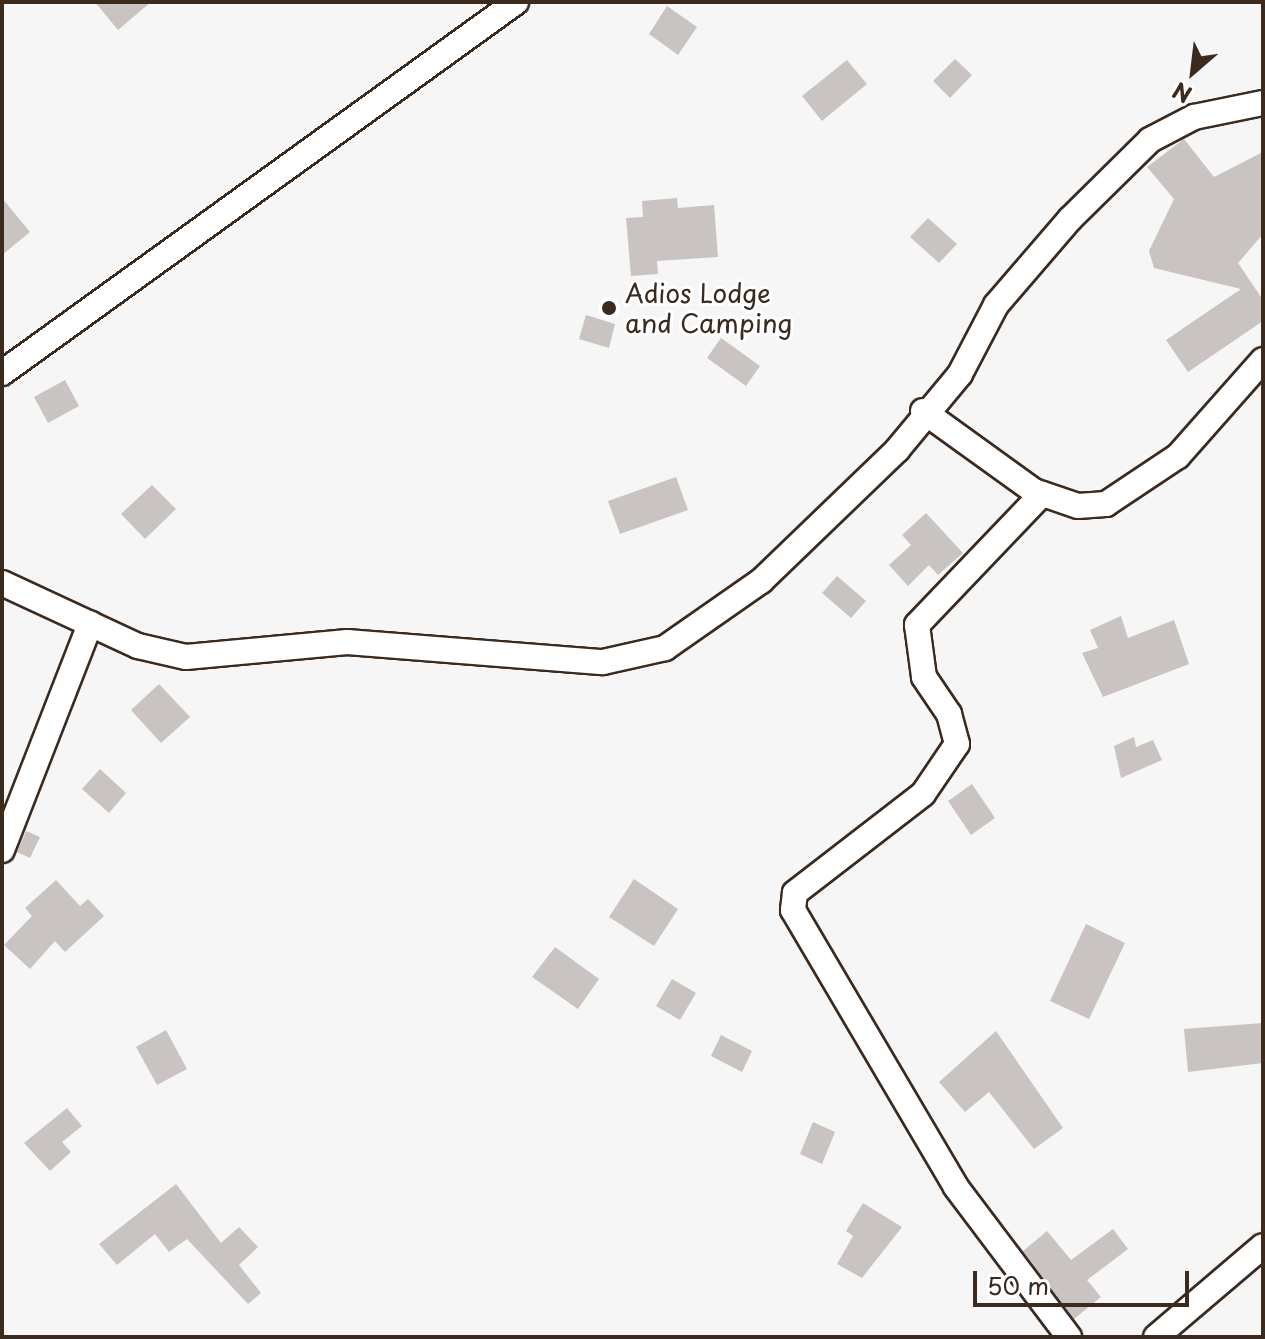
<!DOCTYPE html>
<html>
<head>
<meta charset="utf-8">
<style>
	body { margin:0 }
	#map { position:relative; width:1265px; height:1339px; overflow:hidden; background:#f7f6f6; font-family:"Playpen Sans",sans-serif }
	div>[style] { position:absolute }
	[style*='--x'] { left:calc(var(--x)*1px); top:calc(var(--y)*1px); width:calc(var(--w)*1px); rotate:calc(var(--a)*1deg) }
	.building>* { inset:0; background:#c9c3c1 }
	.roads { filter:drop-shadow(2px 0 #3b2a1e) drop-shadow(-2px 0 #3b2a1e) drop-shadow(0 2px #3b2a1e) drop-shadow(0 -2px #3b2a1e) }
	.street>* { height:24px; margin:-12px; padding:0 12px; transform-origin:12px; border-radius:12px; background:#fff }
	.dots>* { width:22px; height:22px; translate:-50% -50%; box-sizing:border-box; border:4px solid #fff; border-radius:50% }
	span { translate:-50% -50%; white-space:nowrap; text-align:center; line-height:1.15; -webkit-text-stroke:6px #fff; paint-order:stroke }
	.poi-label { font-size:26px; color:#3b2a1e }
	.left { translate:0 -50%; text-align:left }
	.frame { position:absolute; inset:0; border:4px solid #3b2a1e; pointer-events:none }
	.north { position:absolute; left:1153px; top:32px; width:80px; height:80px; -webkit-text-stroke:6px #fff; paint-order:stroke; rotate:208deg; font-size:22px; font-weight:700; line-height:32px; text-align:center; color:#3b2a1e }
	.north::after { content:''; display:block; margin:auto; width:28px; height:36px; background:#3b2a1e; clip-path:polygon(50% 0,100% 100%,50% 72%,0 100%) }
	.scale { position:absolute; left:973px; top:1271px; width:216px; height:36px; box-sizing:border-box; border:4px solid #3b2a1e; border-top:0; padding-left:10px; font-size:24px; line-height:28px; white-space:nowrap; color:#3b2a1e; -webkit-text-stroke:6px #fff; paint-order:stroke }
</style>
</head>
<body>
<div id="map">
	<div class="building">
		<div style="clip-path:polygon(95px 2px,151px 2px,118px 30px)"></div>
		<div style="clip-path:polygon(667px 6px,697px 27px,678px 55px,649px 34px)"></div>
		<div style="clip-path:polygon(955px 59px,972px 75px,950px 98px,933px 81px)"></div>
		<div style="clip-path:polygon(847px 60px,867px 84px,822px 121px,802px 96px)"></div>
		<div style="clip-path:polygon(1184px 139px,1214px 177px,1263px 152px,1263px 234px,1238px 263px,1263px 300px,1263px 321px,1188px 372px,1166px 340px,1241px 289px,1154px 268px,1149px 251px,1174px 199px,1147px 167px)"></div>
		<div style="clip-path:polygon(2px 198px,30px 232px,2px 255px)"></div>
		<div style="clip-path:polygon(677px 198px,678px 208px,714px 205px,718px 257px,657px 261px,658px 274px,631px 276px,626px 218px,643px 217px,642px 201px)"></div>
		<div style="clip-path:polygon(928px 218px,957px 244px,939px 263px,910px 237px)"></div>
		<div style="clip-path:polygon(586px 315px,615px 324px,609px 348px,579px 339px)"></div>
		<div style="clip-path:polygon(721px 338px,760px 366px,746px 386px,707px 358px)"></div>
		<div style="clip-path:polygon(65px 380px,79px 406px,48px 423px,34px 397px)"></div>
		<div style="clip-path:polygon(676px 477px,688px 510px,620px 534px,608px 501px)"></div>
		<div style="clip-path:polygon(152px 485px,176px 509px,145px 539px,121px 514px)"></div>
		<div style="clip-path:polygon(926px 513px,963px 553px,938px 575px,929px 565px,908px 586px,889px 565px,911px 545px,902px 535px)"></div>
		<div style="clip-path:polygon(837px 576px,866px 601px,851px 618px,822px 593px)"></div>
		<div style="clip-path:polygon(1121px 616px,1128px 638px,1174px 620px,1189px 664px,1103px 697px,1082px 653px,1098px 648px,1090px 630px)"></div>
		<div style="clip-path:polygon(159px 684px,190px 717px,161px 743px,131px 710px)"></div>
		<div style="clip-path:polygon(1134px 737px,1136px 747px,1153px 740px,1162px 760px,1121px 778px,1114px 746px)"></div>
		<div style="clip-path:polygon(100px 769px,126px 793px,109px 813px,82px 789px)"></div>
		<div style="clip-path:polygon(972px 784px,995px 818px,971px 835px,948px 801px)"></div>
		<div style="clip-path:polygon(26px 831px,40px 837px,30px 858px,17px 852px)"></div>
		<div style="clip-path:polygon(634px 879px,678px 909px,654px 946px,609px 917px)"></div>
		<div style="clip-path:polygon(56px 880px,80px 906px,88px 899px,104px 916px,65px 952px,55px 941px,30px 969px,4px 945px,32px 916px,25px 908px)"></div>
		<div style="clip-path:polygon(1086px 924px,1125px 943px,1089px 1019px,1050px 1001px)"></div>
		<div style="clip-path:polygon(555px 947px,599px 979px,578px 1009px,532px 977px)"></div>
		<div style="clip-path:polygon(672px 979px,696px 993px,680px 1020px,656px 1006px)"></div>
		<div style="clip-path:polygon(1263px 1023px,1263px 1063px,1188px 1072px,1184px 1029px)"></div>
		<div style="clip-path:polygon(166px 1030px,187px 1069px,157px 1085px,136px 1047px)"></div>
		<div style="clip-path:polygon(996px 1031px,1063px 1128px,1034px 1149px,989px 1092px,965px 1112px,939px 1082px)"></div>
		<div style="clip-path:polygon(721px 1035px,752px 1051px,742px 1072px,711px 1056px)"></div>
		<div style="clip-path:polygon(67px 1108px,82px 1126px,62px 1142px,71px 1152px,50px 1171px,24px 1143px)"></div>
		<div style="clip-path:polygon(813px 1122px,835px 1132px,822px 1164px,800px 1154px)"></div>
		<div style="clip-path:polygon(176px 1184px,221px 1243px,239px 1227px,258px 1247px,239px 1265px,261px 1293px,248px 1304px,187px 1239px,169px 1252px,155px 1234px,117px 1265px,99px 1244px)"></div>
		<div style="clip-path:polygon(863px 1203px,902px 1227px,862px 1278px,837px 1264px,853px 1236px,846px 1231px)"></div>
		<div style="clip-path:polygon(1113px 1229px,1128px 1249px,1087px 1280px,1101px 1297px,1074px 1319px,1023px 1251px,1047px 1231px,1071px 1260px)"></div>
	</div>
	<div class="roads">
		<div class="street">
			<div style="--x:2;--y:373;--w:634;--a:-35.82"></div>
			<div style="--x:923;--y:411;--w:137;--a:35.8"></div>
			<div style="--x:1034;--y:491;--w:46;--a:18.8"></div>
			<div style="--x:1078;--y:506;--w:28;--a:-4"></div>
			<div style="--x:1106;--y:504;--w:87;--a:-33.7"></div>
			<div style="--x:1178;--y:456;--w:128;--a:-48.5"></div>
			<div style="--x:1042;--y:494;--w:181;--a:133.7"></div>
			<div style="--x:917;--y:625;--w:52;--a:82.3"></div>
			<div style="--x:924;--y:677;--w:45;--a:56"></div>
			<div style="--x:949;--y:714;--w:31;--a:75"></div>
			<div style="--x:957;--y:744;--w:60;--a:124.2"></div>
			<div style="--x:923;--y:794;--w:162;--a:142.3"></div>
			<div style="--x:795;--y:893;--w:17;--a:97"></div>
			<div style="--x:793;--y:910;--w:321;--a:59.5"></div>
			<div style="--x:956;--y:1187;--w:188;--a:53"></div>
			<div style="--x:2;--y:583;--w:150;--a:24.9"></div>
			<div style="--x:138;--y:646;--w:49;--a:12.9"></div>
			<div style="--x:186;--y:657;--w:162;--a:-5.3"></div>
			<div style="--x:347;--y:642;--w:257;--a:4.5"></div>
			<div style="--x:603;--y:662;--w:64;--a:-12.7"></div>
			<div style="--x:665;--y:648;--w:117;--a:-34.9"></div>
			<div style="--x:761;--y:581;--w:189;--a:-43.9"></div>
			<div style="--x:897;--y:450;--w:99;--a:-50.3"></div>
			<div style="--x:960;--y:374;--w:78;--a:-62.4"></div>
			<div style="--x:996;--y:305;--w:113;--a:-49.3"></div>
			<div style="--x:1070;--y:219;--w:112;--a:-44.6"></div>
			<div style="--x:1150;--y:140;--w:50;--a:-27.6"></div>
			<div style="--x:1194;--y:117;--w:70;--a:-11.5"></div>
			<div style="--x:2;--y:850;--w:243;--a:-68.7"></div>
			<div style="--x:1156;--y:1337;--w:140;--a:-40.4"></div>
		</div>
	</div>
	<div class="dots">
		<div style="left:609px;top:308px;background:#3b2a1e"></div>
	</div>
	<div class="poi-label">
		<span class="left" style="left:625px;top:308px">Adios Lodge<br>and Camping</span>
	</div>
	<div class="frame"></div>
	<div class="north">N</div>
	<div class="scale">50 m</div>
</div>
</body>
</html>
